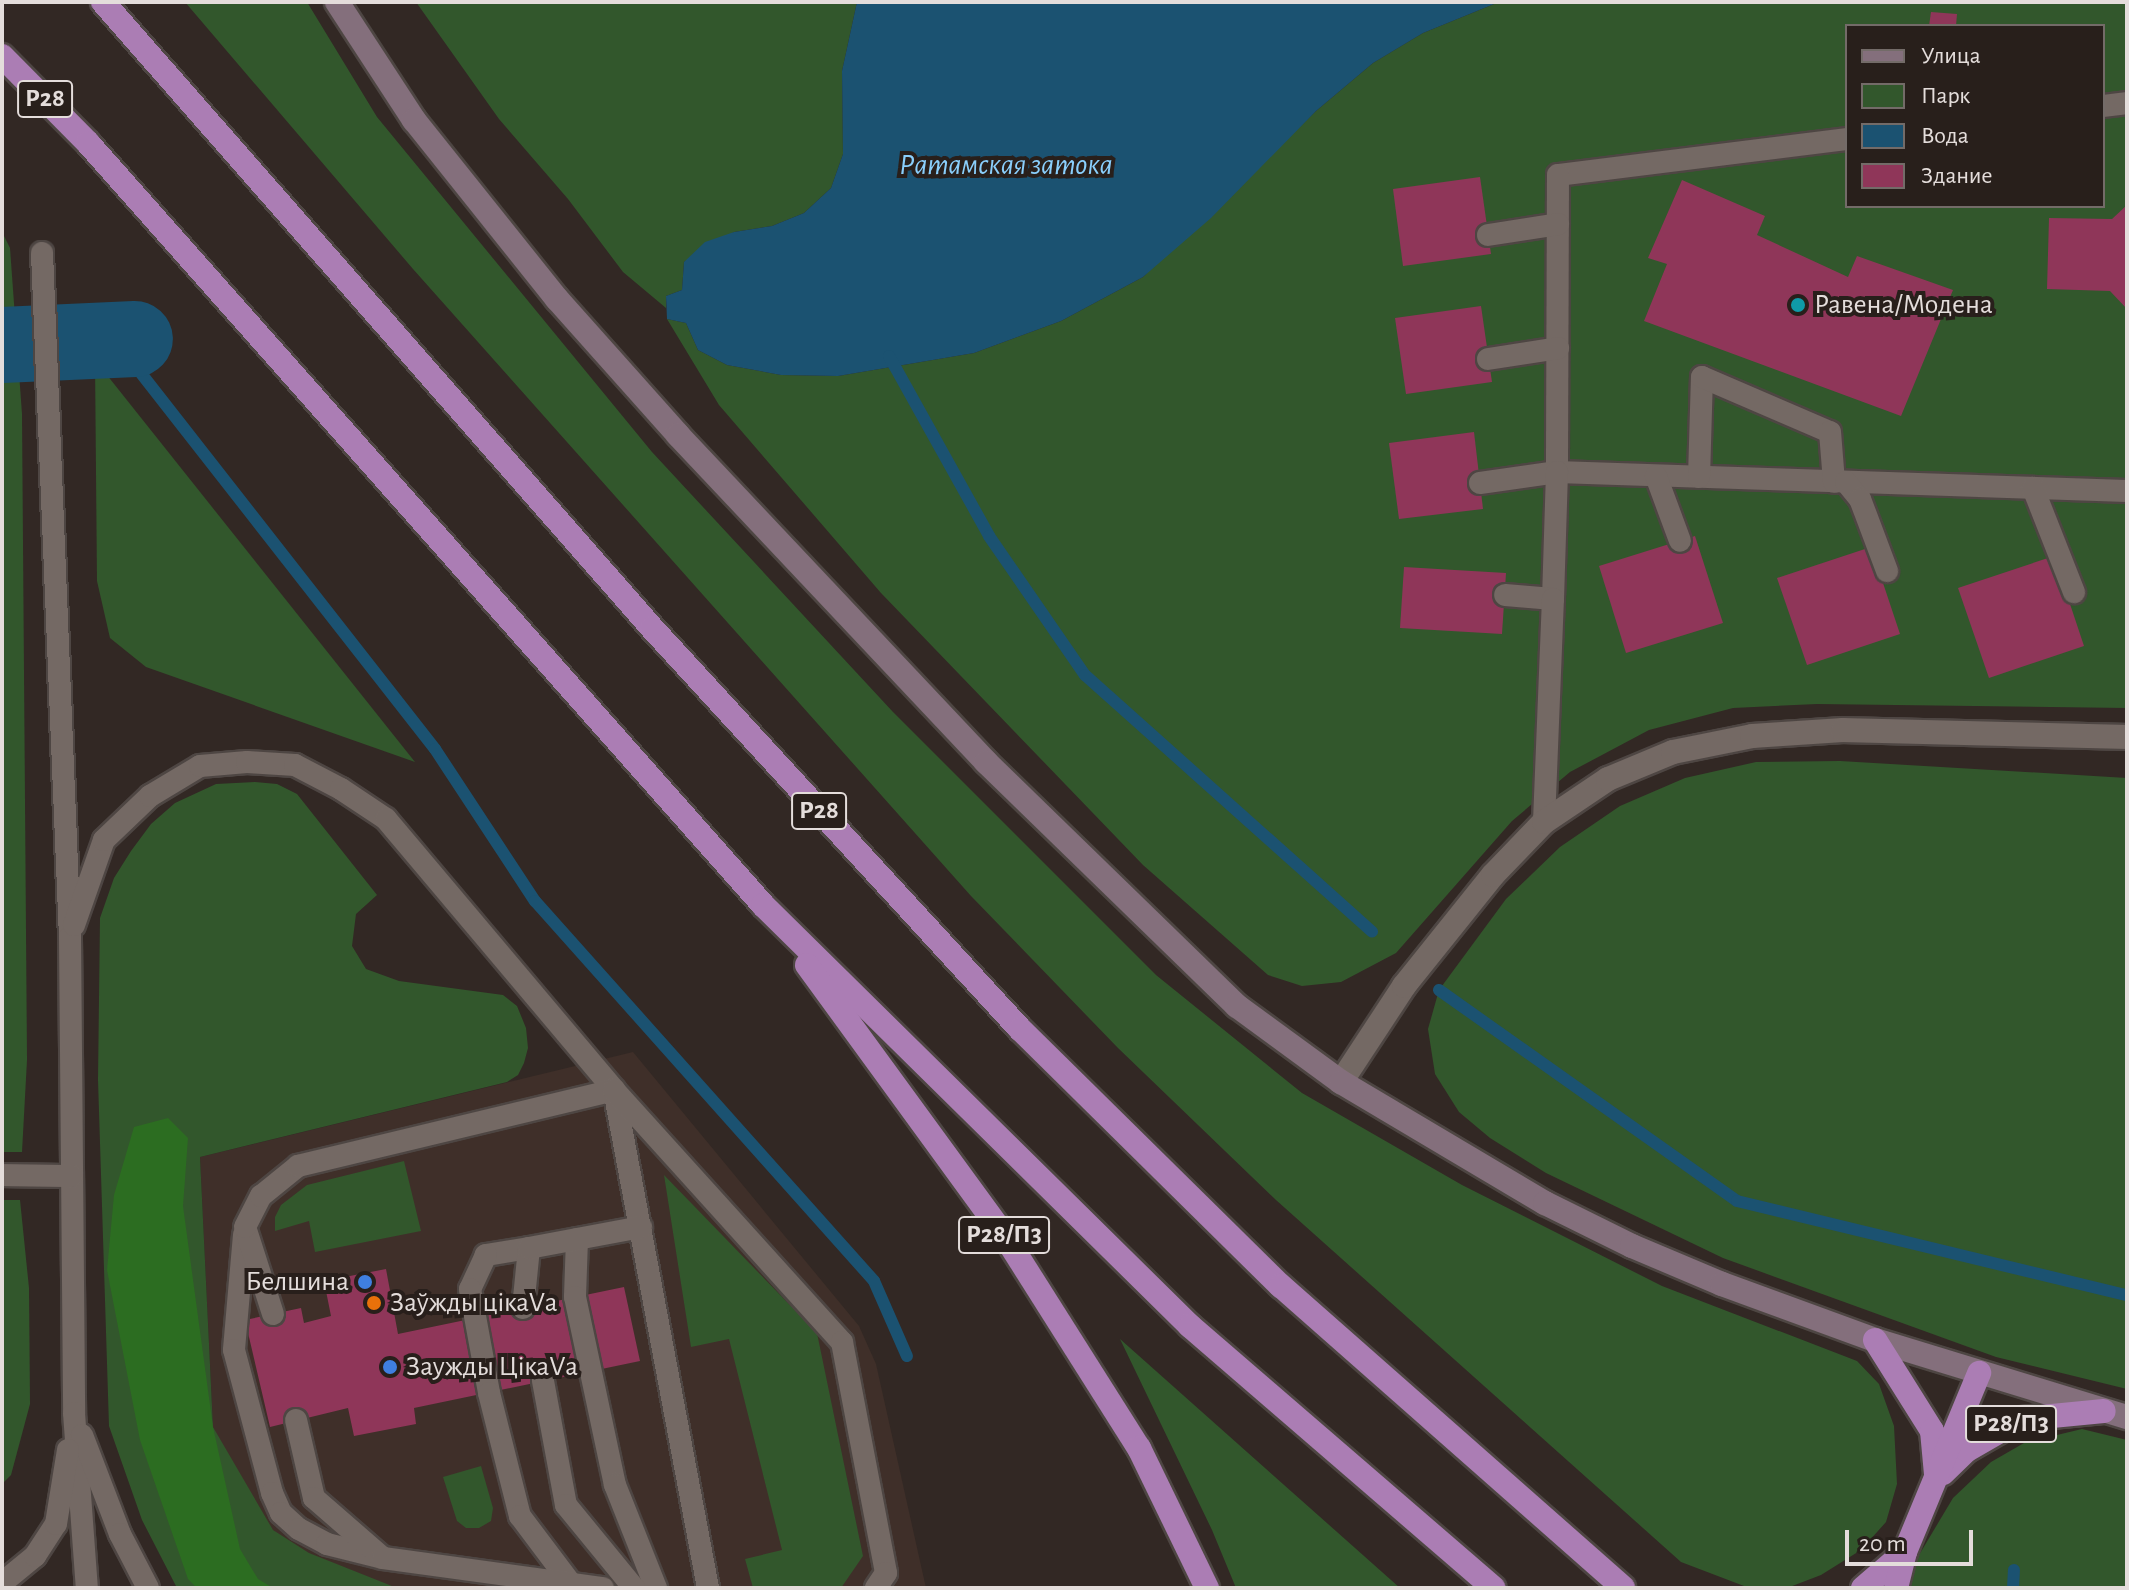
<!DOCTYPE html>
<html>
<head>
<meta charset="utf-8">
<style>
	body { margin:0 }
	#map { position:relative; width:2129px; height:1590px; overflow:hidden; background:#322824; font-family:"Alegreya Sans",sans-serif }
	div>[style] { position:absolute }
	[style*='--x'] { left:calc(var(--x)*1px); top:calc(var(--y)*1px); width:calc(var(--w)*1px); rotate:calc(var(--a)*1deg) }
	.built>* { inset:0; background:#3f2f29 }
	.green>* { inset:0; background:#32572c }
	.forest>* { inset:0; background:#2c6d21 }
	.water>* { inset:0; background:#1b5271 }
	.stream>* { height:12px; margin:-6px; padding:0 6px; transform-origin:6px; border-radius:6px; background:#1b5271 }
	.river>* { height:76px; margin:-38px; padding:0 38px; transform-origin:38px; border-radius:38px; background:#1b5271 }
	.building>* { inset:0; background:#8f3659 }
	.roads { filter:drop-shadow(2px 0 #4e4643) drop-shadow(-2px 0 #4e4643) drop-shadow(0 2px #4e4643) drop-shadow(0 -2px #4e4643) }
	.lane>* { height:22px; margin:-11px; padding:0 11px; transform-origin:11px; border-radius:11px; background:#746964 }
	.street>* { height:24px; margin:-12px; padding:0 12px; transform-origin:12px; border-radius:12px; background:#746964 }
	.secondary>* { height:24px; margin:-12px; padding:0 12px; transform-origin:12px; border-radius:12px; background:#846f7c }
	.highway>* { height:24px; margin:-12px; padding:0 12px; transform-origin:12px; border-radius:12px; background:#ab7db4 }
	.dots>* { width:22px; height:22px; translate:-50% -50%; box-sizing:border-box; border:4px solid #281f1b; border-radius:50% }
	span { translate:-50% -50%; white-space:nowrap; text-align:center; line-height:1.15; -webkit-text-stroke:8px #281f1b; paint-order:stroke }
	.shield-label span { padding:2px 6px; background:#281f1b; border:2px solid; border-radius:6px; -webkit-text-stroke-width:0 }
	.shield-label { font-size:26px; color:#e4dddb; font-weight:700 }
	.poi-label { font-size:28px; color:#e4dddb }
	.left { translate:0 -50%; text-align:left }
	.right { translate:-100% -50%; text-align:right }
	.water-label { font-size:30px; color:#8acffc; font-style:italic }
	.frame { position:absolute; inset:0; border:4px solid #e4dddb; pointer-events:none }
	.legend { position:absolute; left:1845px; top:24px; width:260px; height:184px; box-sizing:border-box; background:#281f1b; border:2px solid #736b68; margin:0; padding:10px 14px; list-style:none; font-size:24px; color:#e4dddb }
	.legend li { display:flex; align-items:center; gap:16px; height:40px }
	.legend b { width:40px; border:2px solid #736b68 }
	.scale { position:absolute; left:1845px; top:1530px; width:128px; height:36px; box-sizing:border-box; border:4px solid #e4dddb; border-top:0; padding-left:10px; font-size:24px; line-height:28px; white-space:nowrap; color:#e4dddb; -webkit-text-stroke:6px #281f1b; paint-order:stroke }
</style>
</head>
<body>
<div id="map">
	<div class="built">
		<div style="clip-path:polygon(633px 1052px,859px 1326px,876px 1364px,926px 1588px,273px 1588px,213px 1427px,200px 1157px)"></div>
	</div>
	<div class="green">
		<div style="clip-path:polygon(185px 2px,307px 2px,377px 117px,652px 452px,893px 712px,1156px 975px,1302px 1093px,1462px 1185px,1662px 1286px,1857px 1361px,1879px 1384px,1894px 1426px,1897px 1484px,1886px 1522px,1861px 1550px,1821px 1575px,1787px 1588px,1744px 1586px,1681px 1562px,1276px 1200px,1118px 1048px,971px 896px,413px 269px)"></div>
		<div style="clip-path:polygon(416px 2px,857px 2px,842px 71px,843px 154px,831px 188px,804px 213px,772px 226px,734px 232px,684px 262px,682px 290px,666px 296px,666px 308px,623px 272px,568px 199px,499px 119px)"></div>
		<div style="clip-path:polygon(evenodd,1499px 2px,2127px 2px,2127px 708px,1817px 704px,1733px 708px,1649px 730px,1570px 772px,1512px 821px,1396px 953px,1341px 982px,1302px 986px,1268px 975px,1143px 865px,881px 593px,719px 405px,667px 319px,686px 323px,698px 350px,727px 365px,781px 375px,838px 376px,974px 353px,1061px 321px,1143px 277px,1316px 111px,1373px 63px,1423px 33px,1499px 2px,1847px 26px,2103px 26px,2103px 206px,1847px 206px,1847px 26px)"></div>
		<div style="clip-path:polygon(2px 232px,10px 248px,22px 414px,27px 1060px,22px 1152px,2px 1152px)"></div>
		<div style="clip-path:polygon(95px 360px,415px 762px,146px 667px,110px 638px,97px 581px)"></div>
		<div style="clip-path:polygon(1840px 761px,2127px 778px,2127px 1389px,1996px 1357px,1723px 1258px,1546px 1173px,1490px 1138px,1459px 1112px,1435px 1074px,1428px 1029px,1439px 990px,1506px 899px,1560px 847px,1620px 806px,1685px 778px,1756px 762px)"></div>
		<div style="clip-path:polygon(255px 782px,277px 784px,297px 794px,377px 895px,356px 914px,352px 946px,366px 969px,399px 981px,503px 995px,517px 1006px,526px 1028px,528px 1048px,524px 1063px,518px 1075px,507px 1082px,200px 1157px,213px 1427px,273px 1530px,309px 1553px,397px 1588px,177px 1588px,142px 1520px,109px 1426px,98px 1080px,100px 918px,114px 878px,131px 851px,151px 824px,175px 803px,216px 784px)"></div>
		<div style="clip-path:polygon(404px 1161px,421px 1231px,315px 1252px,309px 1221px,275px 1231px,275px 1217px,281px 1205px,307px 1185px)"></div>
		<div style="clip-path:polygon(664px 1175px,817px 1333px,863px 1556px,841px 1588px,753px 1588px,745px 1559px,782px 1550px,729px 1339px,691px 1347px)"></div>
		<div style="clip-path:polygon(2px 1200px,20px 1200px,29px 1288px,30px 1404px,11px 1475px,2px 1484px)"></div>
		<div style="clip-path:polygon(1120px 1339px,1400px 1588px,1236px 1588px,1212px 1530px)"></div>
		<div style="clip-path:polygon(2082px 1429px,2127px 1440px,2127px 1588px,1909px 1588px,1916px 1560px,1953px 1498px,1991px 1462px,2024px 1443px)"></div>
		<div style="clip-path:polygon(481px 1466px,493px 1508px,491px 1521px,479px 1528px,466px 1528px,457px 1521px,443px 1477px)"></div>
	</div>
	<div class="forest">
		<div style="clip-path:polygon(168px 1118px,188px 1138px,183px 1206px,213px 1427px,240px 1549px,258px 1579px,273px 1588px,197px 1588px,188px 1579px,140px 1440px,107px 1270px,114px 1195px,134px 1127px)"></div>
	</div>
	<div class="water">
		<div style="clip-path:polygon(857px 2px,1499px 2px,1423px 33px,1373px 63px,1316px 111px,1211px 218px,1143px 277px,1061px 321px,974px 353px,838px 376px,781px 375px,727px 365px,698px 350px,686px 323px,667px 319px,666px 296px,682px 290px,684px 262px,705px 242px,734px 232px,772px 226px,804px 213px,831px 188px,843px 154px,842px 71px)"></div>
	</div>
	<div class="stream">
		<div style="--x:115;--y:340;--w:519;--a:51.96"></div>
		<div style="--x:435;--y:749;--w:182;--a:56.7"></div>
		<div style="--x:535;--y:901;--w:509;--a:48.26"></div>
		<div style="--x:874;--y:1281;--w:82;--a:66.3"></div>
		<div style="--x:889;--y:356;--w:206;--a:60.9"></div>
		<div style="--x:989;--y:536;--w:169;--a:55.4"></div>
		<div style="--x:1085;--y:675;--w:385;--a:41.8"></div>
		<div style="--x:1439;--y:990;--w:365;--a:35.3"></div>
		<div style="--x:1737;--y:1201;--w:401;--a:13.6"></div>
		<div style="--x:2013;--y:1588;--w:18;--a:-87"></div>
	</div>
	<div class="river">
		<div style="--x:2;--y:345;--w:133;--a:-2.6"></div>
	</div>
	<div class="building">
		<div style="clip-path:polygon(1931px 12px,1957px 14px,1956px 26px,1929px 26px)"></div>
		<div style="clip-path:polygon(1480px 177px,1491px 254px,1403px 266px,1393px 189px)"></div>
		<div style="clip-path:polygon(1682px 180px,1765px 216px,1757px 235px,1848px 277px,1857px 256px,1953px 290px,1901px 416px,1644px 321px,1667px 264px,1648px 258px)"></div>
		<div style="clip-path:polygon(2127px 205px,2127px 309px,2110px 291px,2047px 289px,2049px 218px,2112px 219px)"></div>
		<div style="clip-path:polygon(1481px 306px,1492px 382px,1406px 394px,1395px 318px)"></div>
		<div style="clip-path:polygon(1474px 432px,1483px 509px,1399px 519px,1389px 443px)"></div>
		<div style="clip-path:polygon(1695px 536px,1723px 623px,1626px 653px,1599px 566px)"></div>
		<div style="clip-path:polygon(1871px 547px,1900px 634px,1807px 665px,1777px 578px)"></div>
		<div style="clip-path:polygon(2054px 556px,2084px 646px,1989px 678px,1958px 588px)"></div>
		<div style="clip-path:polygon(1404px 567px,1506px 573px,1502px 634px,1400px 628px)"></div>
		<div style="clip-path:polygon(386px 1269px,398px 1334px,624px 1287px,640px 1361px,414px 1408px,416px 1424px,354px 1436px,348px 1408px,270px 1427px,245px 1320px,301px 1308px,304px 1323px,331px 1316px,324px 1281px)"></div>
	</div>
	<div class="roads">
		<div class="lane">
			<div style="--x:2103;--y:106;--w:24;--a:-7"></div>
			<div style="--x:1847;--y:139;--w:291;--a:172.9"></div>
			<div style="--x:1558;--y:175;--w:297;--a:90.2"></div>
			<div style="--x:1557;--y:472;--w:570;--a:1.91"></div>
			<div style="--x:1488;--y:235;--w:71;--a:-8.9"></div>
			<div style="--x:42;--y:253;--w:685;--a:87.66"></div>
			<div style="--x:70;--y:937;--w:476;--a:89.5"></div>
			<div style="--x:74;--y:1413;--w:175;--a:85.8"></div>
			<div style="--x:1488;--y:359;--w:71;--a:-8.9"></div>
			<div style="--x:1656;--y:476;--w:69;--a:69.7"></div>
			<div style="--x:1699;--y:477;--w:100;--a:-88.3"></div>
			<div style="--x:1702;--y:377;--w:139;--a:23.3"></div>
			<div style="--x:1830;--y:432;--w:50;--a:85.4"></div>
			<div style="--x:1846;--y:482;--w:22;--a:51"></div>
			<div style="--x:1860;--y:499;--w:77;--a:69.4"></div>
			<div style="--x:1480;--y:483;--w:78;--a:-8.1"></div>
			<div style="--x:1557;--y:472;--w:127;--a:91.8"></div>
			<div style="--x:1553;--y:599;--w:48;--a:-175.2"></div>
			<div style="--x:2033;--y:488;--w:112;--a:68.5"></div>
			<div style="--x:1544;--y:822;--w:223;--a:-87.7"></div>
			<div style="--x:74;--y:925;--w:90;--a:-70.6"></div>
			<div style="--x:104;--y:840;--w:64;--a:-43.7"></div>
			<div style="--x:150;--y:796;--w:58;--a:-31"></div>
			<div style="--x:200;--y:766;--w:47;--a:-4.9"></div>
			<div style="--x:247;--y:762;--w:48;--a:3.6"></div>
			<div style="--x:295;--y:765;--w:52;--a:27.6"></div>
			<div style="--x:341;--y:789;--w:54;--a:33.7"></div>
			<div style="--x:386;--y:819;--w:354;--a:49.9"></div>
			<div style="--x:614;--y:1090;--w:507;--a:79.31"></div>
			<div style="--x:2;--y:1175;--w:70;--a:0.8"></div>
			<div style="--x:244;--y:1235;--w:115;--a:95"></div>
			<div style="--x:234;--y:1350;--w:148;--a:75.1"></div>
			<div style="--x:272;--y:1493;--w:22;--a:66"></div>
			<div style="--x:281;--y:1513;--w:24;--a:42"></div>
			<div style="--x:299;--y:1529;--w:32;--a:28"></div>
			<div style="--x:327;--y:1544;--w:58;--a:14"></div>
			<div style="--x:577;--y:1239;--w:58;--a:92"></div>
			<div style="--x:575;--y:1297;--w:192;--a:78"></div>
			<div style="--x:615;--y:1485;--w:111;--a:68.3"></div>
			<div style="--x:529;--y:1248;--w:44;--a:170.8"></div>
			<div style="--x:486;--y:1255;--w:38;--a:115"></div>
			<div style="--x:470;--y:1289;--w:106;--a:79.6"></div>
			<div style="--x:489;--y:1393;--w:127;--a:75.9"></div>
			<div style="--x:520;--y:1516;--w:85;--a:53.1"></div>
			<div style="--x:523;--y:1308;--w:60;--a:-84.3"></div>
			<div style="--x:529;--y:1248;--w:114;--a:-10.6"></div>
			<div style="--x:273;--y:1314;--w:91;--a:-107.8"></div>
			<div style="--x:245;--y:1227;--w:35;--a:-63"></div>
			<div style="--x:261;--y:1196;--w:48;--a:-39"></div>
			<div style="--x:298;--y:1166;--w:325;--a:-13.5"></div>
			<div style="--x:614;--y:1090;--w:340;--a:47.9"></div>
			<div style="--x:842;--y:1342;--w:235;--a:79.2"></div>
			<div style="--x:886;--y:1573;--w:18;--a:124"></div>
			<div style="--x:543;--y:1381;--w:126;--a:79.5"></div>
			<div style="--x:566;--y:1505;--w:107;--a:50.7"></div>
			<div style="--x:296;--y:1420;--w:80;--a:77"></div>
			<div style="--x:314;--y:1498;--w:91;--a:41"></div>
			<div style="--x:383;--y:1558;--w:222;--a:7.8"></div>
			<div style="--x:82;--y:1435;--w:106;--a:69"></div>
			<div style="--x:120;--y:1534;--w:61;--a:62.6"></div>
			<div style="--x:2;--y:1583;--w:43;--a:-39.3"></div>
			<div style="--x:35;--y:1556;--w:38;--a:-57"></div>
			<div style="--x:56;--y:1524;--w:75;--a:-80.8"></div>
		</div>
		<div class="street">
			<div style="--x:1341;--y:1082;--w:115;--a:-56.7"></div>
			<div style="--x:1404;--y:986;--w:142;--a:-51.3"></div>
			<div style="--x:1493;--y:875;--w:74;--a:-46.1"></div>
			<div style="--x:1544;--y:822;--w:77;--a:-33.9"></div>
			<div style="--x:1608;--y:779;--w:70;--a:-22.6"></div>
			<div style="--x:1673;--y:752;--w:81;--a:-11.4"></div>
			<div style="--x:1752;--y:736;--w:91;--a:-3.8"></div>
			<div style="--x:1843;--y:730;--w:284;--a:1.4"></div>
		</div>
		<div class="secondary">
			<div style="--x:337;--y:2;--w:141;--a:56.9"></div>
			<div style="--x:414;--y:120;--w:229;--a:51.4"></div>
			<div style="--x:557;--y:299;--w:182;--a:48.3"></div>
			<div style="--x:678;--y:435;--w:449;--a:46.7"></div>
			<div style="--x:986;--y:762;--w:350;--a:44.2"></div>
			<div style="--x:1237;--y:1006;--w:129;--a:36.2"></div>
			<div style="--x:1341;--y:1082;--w:237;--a:30.7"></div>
			<div style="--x:1545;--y:1203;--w:97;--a:26.3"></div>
			<div style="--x:1632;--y:1246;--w:98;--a:22.9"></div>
			<div style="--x:1722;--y:1284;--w:163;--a:20.1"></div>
			<div style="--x:1875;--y:1340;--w:264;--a:17"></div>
		</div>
		<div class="highway">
			<div style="--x:103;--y:2;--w:833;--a:48.75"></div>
			<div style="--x:652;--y:628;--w:544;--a:47.46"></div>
			<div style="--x:1020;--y:1029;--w:366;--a:44.6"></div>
			<div style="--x:1281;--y:1286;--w:456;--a:41.4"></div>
			<div style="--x:2;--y:56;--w:122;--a:45.3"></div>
			<div style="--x:88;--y:143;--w:1018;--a:48.46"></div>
			<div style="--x:763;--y:905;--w:600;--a:44.59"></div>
			<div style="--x:1190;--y:1326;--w:401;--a:40.8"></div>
			<div style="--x:807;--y:965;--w:338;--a:53.9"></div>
			<div style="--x:1006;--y:1238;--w:249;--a:57.7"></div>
			<div style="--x:1139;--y:1448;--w:156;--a:64.1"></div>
			<div style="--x:1875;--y:1340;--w:107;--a:57.9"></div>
			<div style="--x:1932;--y:1431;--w:43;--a:84.7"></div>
			<div style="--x:1943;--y:1473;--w:33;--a:-44"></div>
			<div style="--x:1967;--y:1450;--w:62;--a:-29.9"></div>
			<div style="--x:2021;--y:1419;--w:83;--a:-5.5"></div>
			<div style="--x:1863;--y:1588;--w:55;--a:-40.6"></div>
			<div style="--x:1896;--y:1588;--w:37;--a:-76"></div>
			<div style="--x:1905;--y:1552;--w:194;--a:-67.5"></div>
		</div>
	</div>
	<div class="dots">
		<div style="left:1798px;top:305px;background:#0f9aa8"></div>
		<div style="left:365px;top:1282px;background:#3f7fe0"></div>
		<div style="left:374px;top:1303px;background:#e8710a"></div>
		<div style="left:390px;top:1367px;background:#3f7fe0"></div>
	</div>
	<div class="shield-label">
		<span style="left:45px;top:99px">Р28</span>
		<span style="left:819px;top:811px">Р28</span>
		<span style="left:1004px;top:1235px">Р28/П3</span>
		<span style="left:2011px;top:1424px">Р28/П3</span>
	</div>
	<div class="poi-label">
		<span class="left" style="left:1814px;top:305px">Равена/Модена</span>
		<span class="right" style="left:349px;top:1282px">Белшина</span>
		<span class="left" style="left:390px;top:1303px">Заўжды цікаVа</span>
		<span class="left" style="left:406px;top:1367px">Заужды ЦікаVа</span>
	</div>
	<div class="water-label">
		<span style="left:1006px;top:165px">Ратамская затока</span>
	</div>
	<div class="frame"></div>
	<ul class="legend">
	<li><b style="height:10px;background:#846f7c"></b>Улица</li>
	<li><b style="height:22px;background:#32572c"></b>Парк</li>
	<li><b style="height:22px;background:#1b5271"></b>Вода</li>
	<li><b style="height:22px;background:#8f3659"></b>Здание</li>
	</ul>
	<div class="scale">20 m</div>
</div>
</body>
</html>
